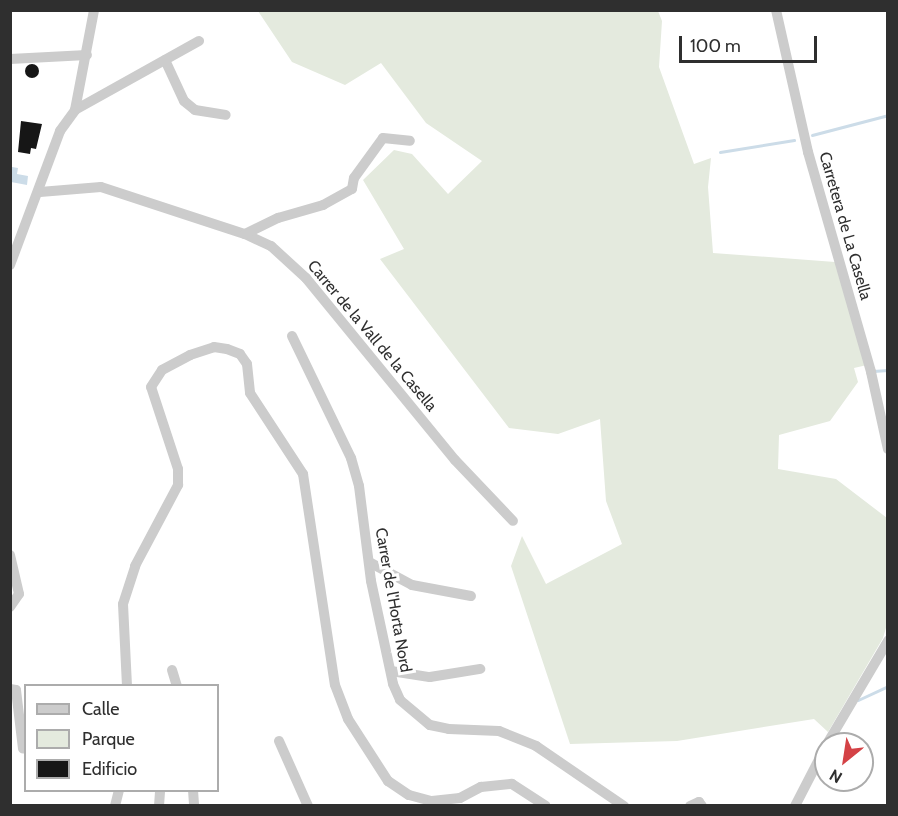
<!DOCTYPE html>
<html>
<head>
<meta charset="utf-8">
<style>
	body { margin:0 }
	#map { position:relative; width:898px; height:816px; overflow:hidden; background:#fff; font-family:Cabin,sans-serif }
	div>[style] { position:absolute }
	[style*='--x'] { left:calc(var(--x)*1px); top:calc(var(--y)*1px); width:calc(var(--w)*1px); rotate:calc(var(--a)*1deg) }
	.green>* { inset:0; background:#e4eade }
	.water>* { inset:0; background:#ccdce8 }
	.stream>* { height:3px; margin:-1.5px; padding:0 1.5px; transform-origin:1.5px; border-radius:1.5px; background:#ccdce8 }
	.building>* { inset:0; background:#161616 }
	.round { border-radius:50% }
	.minor>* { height:10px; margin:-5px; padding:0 5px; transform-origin:5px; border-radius:5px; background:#ccc }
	span { translate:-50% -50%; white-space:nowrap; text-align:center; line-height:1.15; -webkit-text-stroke:6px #fff; paint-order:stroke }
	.street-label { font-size:16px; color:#2f2f2f }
	.frame { position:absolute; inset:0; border:12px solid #2f2f2f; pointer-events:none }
	.legend { position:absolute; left:24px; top:684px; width:195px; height:108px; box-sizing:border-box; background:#fff; border:2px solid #acacac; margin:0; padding:8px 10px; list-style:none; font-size:18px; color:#2f2f2f }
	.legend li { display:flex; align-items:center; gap:12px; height:30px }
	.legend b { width:30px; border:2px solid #acacac }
	.north { position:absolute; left:814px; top:732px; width:60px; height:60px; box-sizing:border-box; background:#fff; border:2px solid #acacac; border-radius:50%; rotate:210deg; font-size:16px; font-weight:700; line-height:24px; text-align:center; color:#2f2f2f }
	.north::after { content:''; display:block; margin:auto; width:21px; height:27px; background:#d44246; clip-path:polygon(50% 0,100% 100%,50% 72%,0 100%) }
	.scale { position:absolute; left:679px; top:36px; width:138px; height:27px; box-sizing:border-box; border:3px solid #2f2f2f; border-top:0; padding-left:8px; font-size:18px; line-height:21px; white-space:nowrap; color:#2f2f2f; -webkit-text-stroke:4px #fff; paint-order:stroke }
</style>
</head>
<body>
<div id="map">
	<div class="green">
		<div style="clip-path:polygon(258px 11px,658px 11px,662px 21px,659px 67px,694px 164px,711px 158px,708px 187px,713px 253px,835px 262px,867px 365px,854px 368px,858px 382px,830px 421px,779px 435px,778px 469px,836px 479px,887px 518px,888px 621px,883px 638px,828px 732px,814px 719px,677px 741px,570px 744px,511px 566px,522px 536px,546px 584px,622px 544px,606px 501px,600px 419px,558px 434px,509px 428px,380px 259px,404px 249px,363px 180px,394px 150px,412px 154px,448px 194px,482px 161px,426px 123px,381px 63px,345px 85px,292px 62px)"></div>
	</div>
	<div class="water">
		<div style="clip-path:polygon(12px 167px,18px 168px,17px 174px,28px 176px,27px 185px,11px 182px)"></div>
	</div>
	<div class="stream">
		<div style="--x:812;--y:135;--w:79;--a:-14.7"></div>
		<div style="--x:720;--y:152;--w:75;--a:-9.2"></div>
		<div style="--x:873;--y:371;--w:15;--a:-4"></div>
		<div style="--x:858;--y:700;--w:33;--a:-25"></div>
	</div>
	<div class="building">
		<div class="round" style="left:25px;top:64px;width:14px;height:14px"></div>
		<div style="clip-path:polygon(21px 121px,42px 124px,36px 149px,31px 148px,30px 154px,18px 152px)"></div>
	</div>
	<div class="minor">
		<div style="--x:776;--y:10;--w:146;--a:77.3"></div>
		<div style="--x:808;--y:152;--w:229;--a:74"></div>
		<div style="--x:871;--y:372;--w:79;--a:77.6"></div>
		<div style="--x:10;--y:59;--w:77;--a:-3"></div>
		<div style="--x:165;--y:60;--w:45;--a:65.1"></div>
		<div style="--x:184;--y:101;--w:14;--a:39"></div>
		<div style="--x:195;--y:110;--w:31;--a:9"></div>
		<div style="--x:75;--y:110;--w:142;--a:-29.1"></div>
		<div style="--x:40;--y:192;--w:61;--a:-4.7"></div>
		<div style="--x:101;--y:187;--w:151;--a:18.1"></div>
		<div style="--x:245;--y:234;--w:29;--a:25"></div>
		<div style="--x:271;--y:246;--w:47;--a:42.4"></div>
		<div style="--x:306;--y:278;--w:235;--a:50.7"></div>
		<div style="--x:455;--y:460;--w:84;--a:46.4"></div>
		<div style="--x:245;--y:234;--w:37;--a:-26"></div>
		<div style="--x:278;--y:218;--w:47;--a:-16.1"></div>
		<div style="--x:323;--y:205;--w:33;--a:-29"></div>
		<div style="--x:352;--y:189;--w:11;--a:-80"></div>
		<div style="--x:354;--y:178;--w:49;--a:-54.1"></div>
		<div style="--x:383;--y:138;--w:27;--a:6"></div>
		<div style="--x:10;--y:265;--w:143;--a:-69.5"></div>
		<div style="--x:60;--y:131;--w:26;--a:-54"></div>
		<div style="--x:75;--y:110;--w:102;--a:-79.2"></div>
		<div style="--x:292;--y:336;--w:136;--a:64.2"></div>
		<div style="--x:351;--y:458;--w:29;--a:74"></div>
		<div style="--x:359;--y:486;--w:96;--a:82.8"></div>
		<div style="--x:371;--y:581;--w:105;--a:77.9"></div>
		<div style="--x:393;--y:684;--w:17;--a:66"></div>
		<div style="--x:400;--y:700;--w:39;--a:40"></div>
		<div style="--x:430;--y:725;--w:19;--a:12"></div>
		<div style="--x:449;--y:729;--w:50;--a:2.3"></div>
		<div style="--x:499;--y:731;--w:40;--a:22"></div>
		<div style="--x:536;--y:746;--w:107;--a:34.3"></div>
		<div style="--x:10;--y:555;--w:40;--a:77"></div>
		<div style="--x:19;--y:594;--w:16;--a:125"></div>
		<div style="--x:369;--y:562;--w:49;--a:28.1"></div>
		<div style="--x:412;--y:585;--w:60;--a:10.6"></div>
		<div style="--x:172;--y:670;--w:17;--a:73"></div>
		<div style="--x:391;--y:671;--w:39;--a:9"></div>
		<div style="--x:430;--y:677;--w:51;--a:-9.1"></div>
		<div style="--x:127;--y:686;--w:82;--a:-92.8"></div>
		<div style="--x:123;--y:604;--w:40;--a:-72"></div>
		<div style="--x:135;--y:566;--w:92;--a:-62"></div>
		<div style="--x:178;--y:485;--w:16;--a:-90"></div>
		<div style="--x:178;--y:469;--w:86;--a:-108.2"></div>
		<div style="--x:151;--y:387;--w:20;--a:-57"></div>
		<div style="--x:162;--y:370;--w:32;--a:-28"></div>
		<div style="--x:190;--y:355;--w:25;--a:-18"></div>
		<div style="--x:214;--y:347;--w:13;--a:9"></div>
		<div style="--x:227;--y:349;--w:14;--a:21"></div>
		<div style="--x:240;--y:354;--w:12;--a:55"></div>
		<div style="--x:247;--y:364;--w:29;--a:84"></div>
		<div style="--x:250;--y:393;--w:97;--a:56.8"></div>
		<div style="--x:303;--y:474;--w:213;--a:81.4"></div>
		<div style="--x:335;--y:685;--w:36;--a:69"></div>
		<div style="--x:348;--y:719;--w:74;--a:57.2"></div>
		<div style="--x:388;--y:781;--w:25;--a:34"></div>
		<div style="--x:409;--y:795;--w:24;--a:15"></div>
		<div style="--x:432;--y:801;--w:28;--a:-6"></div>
		<div style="--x:460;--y:798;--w:24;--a:-28"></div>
		<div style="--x:481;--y:787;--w:31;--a:-6"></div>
		<div style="--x:512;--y:784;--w:40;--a:32.9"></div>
		<div style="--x:10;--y:689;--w:6;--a:9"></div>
		<div style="--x:16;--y:690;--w:59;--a:83.2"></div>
		<div style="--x:279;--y:741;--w:71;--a:66"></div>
		<div style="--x:827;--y:744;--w:120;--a:-59.4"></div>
		<div style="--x:193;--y:790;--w:16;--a:86"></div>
		<div style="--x:115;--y:806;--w:16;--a:-76"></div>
		<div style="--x:159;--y:806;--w:16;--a:-86"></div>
		<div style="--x:690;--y:806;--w:10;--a:-24"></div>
		<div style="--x:699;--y:802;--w:5;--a:53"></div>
		<div style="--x:795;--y:806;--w:68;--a:-62.7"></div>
	</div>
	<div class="street-label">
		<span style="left:845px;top:226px;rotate:74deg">Carretera de La Casella</span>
		<span style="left:372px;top:336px;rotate:50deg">Carrer de la Vall de la Casella</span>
		<span style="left:393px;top:600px;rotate:80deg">Carrer de l'Horta Nord</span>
	</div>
	<div class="frame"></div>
	<ul class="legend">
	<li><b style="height:8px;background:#ccc"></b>Calle</li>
	<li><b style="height:16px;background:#e4eade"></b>Parque</li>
	<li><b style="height:16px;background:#161616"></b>Edificio</li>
	</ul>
	<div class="north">N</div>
	<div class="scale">100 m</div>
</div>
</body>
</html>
